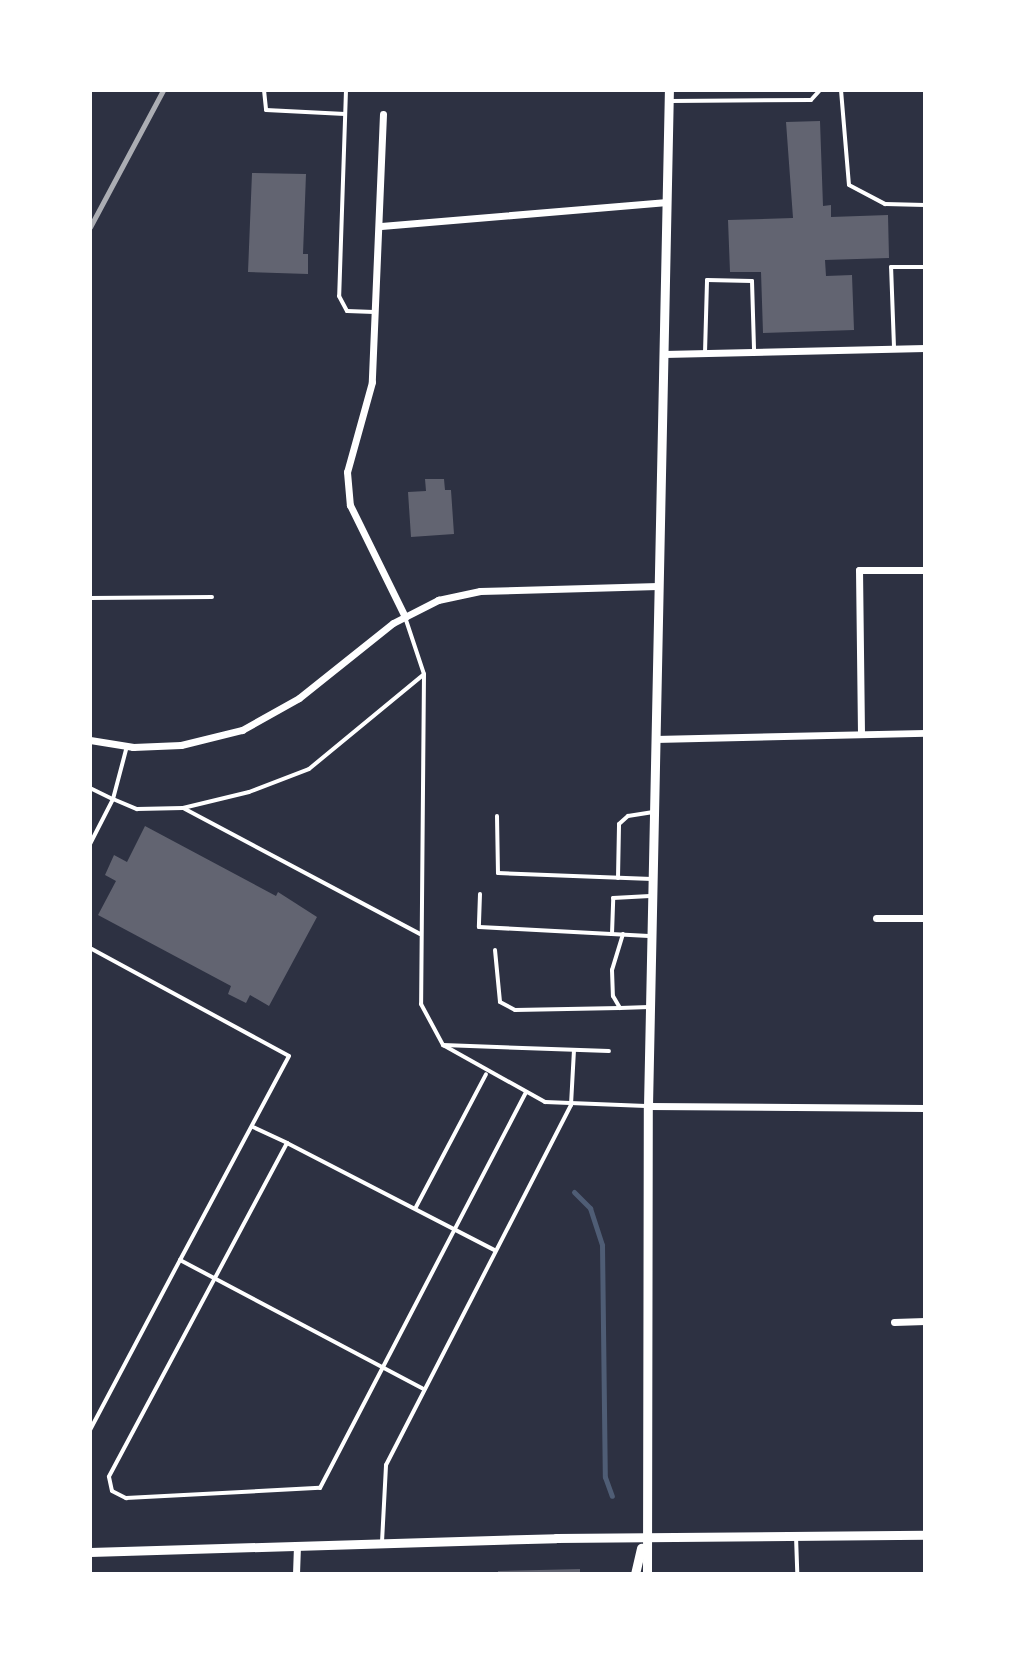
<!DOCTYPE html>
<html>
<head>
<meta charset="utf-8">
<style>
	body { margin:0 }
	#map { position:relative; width:1015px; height:1664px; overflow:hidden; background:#2d3142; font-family:"Exo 2",sans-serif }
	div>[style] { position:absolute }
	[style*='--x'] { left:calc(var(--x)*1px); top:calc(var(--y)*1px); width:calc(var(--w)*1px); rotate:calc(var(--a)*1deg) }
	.stream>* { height:5px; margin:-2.5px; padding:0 2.5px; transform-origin:2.5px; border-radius:2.5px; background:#4f5d75 }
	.building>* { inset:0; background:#626471 }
	.service>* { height:4px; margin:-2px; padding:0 2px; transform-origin:2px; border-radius:2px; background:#fff }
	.minor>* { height:7px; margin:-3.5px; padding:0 3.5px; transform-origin:3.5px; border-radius:3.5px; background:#fff }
	.tertiary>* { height:9px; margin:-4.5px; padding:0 4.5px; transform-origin:4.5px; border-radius:4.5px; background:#fff }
	.rail>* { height:5px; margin:-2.5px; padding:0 2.5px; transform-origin:2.5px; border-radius:2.5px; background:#abadb3 }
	span { translate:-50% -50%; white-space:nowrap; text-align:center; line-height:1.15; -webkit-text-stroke:6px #fff; paint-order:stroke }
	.frame { position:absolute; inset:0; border:92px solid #fff; pointer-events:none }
</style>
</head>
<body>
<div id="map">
	<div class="stream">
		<div style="--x:574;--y:1192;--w:23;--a:45"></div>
		<div style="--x:590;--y:1208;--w:39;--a:72"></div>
		<div style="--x:602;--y:1245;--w:232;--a:89.3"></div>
		<div style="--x:605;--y:1477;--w:20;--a:70"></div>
	</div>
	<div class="building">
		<div style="clip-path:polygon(820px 121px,823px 206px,831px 205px,831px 217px,888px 215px,889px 258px,825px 260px,826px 276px,852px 275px,854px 330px,763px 333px,761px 272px,730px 272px,728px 220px,793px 218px,786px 122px)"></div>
		<div style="clip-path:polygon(252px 173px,306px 174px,303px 254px,308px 254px,308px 274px,248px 272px)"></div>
		<div style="clip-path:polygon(425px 479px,444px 479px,445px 490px,451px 490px,454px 534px,411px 537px,408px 492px,426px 491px)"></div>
		<div style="clip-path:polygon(145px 826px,276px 896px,278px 892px,317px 917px,269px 1006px,250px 995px,246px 1003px,228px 994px,231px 986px,98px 915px,116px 881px,105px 875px,114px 855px,127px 862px)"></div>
		<div style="clip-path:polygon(580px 1569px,580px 1574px,498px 1574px,498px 1571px)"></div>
	</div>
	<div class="service">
		<div style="--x:264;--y:90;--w:20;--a:84"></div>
		<div style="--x:266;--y:110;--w:79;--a:2.9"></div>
		<div style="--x:346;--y:90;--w:206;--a:91.9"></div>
		<div style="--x:339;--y:296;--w:17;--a:62"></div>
		<div style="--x:347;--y:311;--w:27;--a:2"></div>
		<div style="--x:841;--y:90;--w:95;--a:85.2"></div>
		<div style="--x:849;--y:185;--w:41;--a:27.8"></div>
		<div style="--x:885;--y:204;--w:40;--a:1.4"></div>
		<div style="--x:671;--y:101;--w:140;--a:-0.4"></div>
		<div style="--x:811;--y:100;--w:13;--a:-48"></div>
		<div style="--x:894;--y:347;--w:80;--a:-92.1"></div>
		<div style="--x:891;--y:267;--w:34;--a:0"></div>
		<div style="--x:705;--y:353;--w:73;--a:-88.4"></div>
		<div style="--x:707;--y:280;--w:45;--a:1.3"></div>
		<div style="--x:752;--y:281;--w:69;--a:88.3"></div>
		<div style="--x:90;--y:598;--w:122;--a:-0.5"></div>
		<div style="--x:405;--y:617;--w:60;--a:71.6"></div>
		<div style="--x:424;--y:674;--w:330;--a:90.5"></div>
		<div style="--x:421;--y:1004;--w:47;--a:61.8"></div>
		<div style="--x:443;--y:1045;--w:117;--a:29.2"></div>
		<div style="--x:545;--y:1102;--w:101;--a:2.3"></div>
		<div style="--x:90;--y:788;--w:25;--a:26"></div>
		<div style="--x:113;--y:799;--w:55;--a:-75.2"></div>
		<div style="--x:185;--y:809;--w:266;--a:28"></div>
		<div style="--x:497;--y:816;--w:57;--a:89"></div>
		<div style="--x:498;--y:873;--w:154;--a:2.2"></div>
		<div style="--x:90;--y:844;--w:51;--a:-62.9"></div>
		<div style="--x:113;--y:799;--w:26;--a:23"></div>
		<div style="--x:137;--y:809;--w:46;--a:-1.2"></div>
		<div style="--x:183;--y:808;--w:68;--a:-13.6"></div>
		<div style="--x:249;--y:792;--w:64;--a:-21"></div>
		<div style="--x:309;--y:769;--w:148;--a:-39.5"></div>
		<div style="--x:618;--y:878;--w:54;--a:-88.9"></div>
		<div style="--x:619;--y:824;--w:12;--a:-42"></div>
		<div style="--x:628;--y:816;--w:24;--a:-9"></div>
		<div style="--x:480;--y:894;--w:33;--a:92"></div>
		<div style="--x:479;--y:927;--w:170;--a:3"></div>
		<div style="--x:612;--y:934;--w:36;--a:-88"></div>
		<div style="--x:613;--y:898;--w:37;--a:-3"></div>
		<div style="--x:623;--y:934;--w:38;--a:107"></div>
		<div style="--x:612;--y:970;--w:26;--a:88"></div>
		<div style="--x:613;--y:996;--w:14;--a:60"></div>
		<div style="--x:620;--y:1008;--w:29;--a:-2"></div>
		<div style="--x:90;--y:948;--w:226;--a:28.5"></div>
		<div style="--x:289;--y:1056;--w:231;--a:118.1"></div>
		<div style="--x:495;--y:950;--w:52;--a:84.5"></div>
		<div style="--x:500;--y:1002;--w:17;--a:28"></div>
		<div style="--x:515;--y:1010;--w:105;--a:-1.1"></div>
		<div style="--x:443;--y:1045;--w:166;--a:2.1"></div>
		<div style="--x:253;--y:1127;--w:38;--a:25"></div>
		<div style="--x:287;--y:1143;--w:378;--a:118.1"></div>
		<div style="--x:109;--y:1477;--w:14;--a:78"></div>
		<div style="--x:112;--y:1491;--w:16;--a:27"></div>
		<div style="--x:126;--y:1498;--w:194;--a:-3"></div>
		<div style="--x:320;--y:1488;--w:445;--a:-62.5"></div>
		<div style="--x:287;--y:1143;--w:233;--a:27.3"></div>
		<div style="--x:416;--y:1207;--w:150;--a:-62.2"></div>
		<div style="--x:90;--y:1430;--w:192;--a:-62.1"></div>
		<div style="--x:180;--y:1260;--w:274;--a:27.9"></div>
		<div style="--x:796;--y:1536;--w:38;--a:88"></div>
		<div style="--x:382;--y:1542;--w:77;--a:-87"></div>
		<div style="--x:386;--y:1465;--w:405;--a:-62.8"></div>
		<div style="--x:571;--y:1105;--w:55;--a:-86.9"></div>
	</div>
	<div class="minor">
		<div style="--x:383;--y:114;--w:268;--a:92.4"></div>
		<div style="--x:372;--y:382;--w:93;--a:105.5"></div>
		<div style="--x:347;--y:472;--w:33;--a:85"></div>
		<div style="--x:350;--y:505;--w:125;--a:63.8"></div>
		<div style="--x:381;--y:226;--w:287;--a:-4.8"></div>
		<div style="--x:664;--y:354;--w:261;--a:-1.3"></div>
		<div style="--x:861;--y:733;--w:163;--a:-90.7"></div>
		<div style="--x:859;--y:570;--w:66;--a:0"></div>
		<div style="--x:655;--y:739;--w:270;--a:-1.3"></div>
		<div style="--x:90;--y:740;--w:44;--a:9.2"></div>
		<div style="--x:133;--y:747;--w:48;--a:-2.4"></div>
		<div style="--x:181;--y:745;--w:63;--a:-13.8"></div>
		<div style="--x:242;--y:730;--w:65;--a:-29.3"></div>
		<div style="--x:299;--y:698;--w:120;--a:-38.6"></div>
		<div style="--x:393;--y:623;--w:51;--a:-27.1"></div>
		<div style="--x:438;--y:600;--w:43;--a:-12.1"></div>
		<div style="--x:480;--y:591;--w:178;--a:-1.6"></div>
		<div style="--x:876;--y:918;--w:49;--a:0"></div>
		<div style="--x:648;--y:1106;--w:277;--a:0.4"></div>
		<div style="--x:894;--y:1322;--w:31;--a:-2"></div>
		<div style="--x:296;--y:1574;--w:24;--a:-88"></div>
	</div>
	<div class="tertiary">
		<div style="--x:90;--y:1552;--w:466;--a:-1.7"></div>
		<div style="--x:556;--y:1538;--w:369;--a:-0.5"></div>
		<div style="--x:635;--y:1574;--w:27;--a:-77"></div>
		<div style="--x:647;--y:1574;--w:468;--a:-89.9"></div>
		<div style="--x:648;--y:1106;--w:1016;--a:-88.82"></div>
	</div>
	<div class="rail">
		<div style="--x:90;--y:227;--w:155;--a:-61.9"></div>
	</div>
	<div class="frame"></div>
</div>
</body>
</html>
